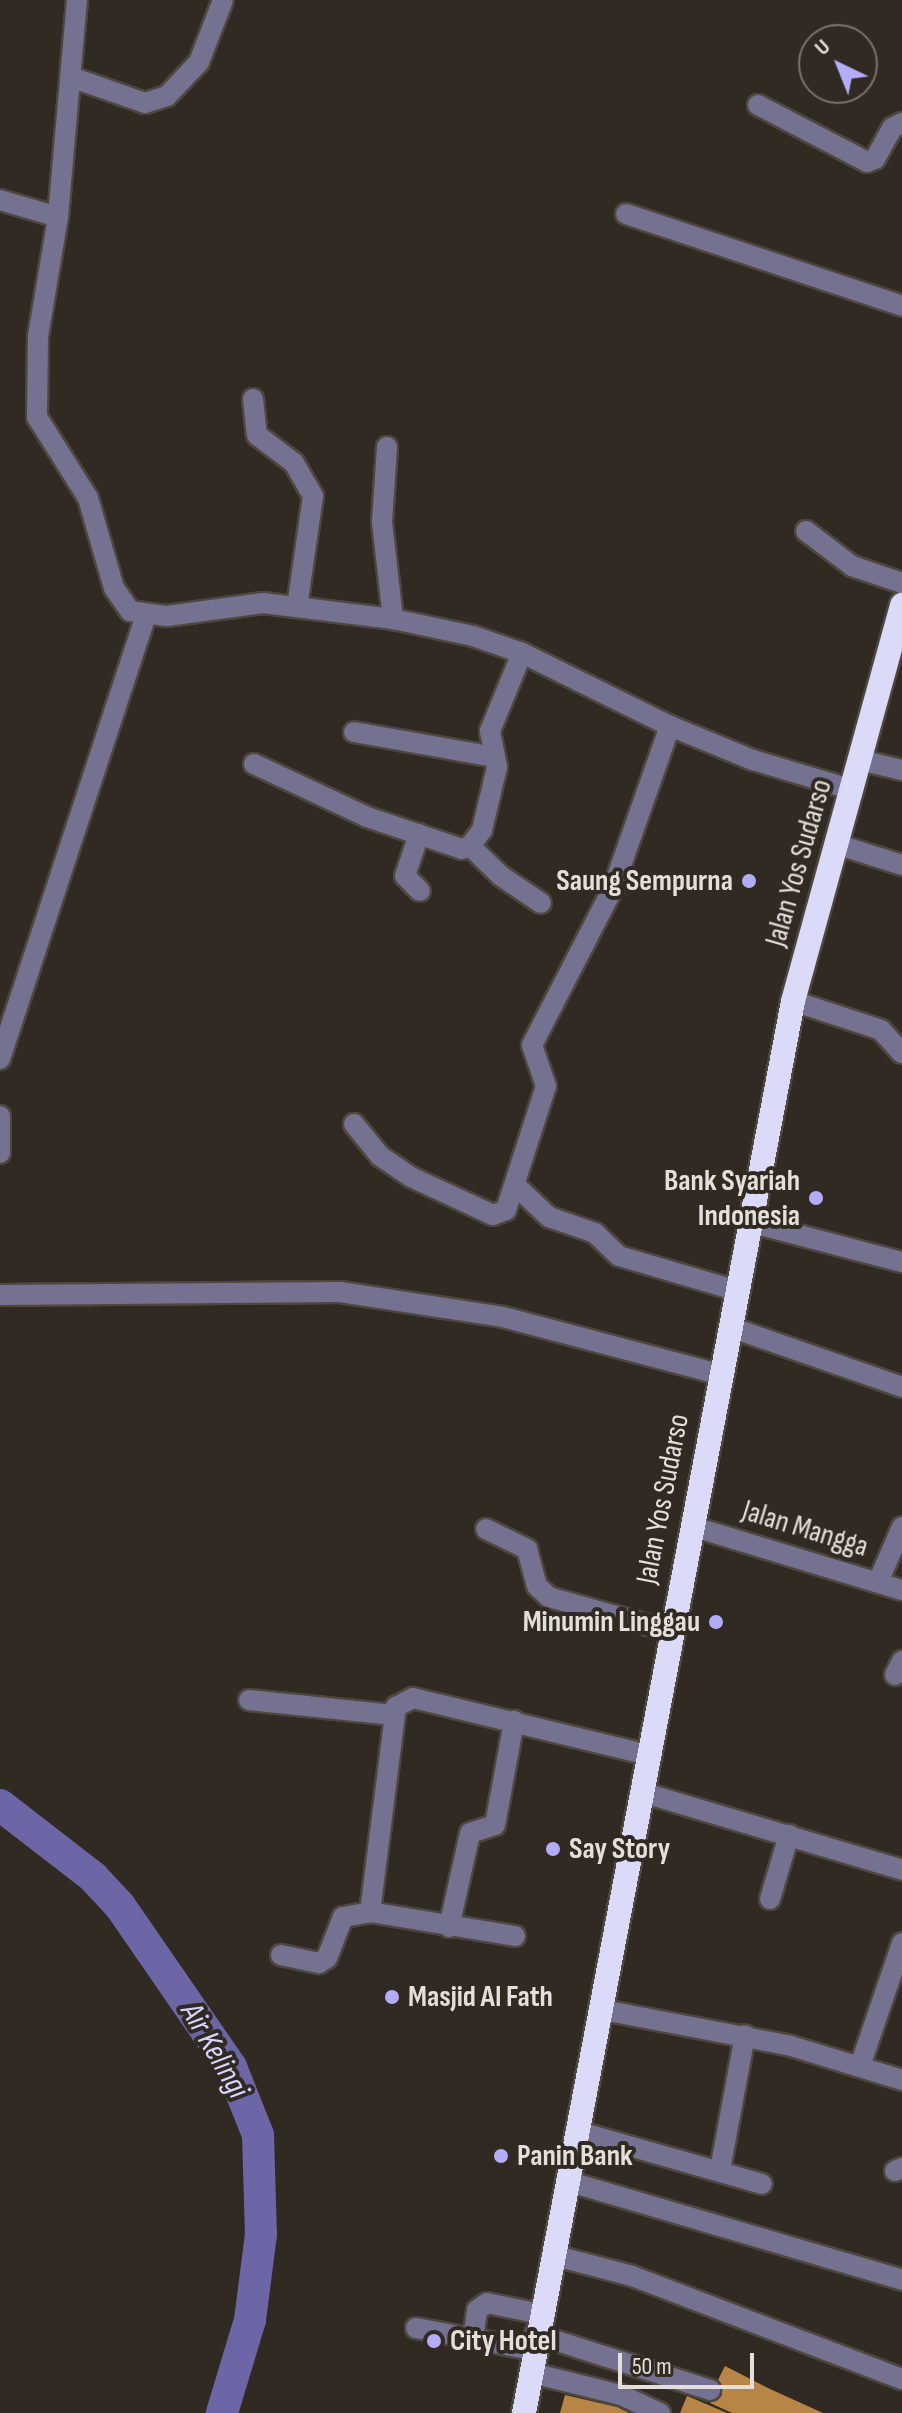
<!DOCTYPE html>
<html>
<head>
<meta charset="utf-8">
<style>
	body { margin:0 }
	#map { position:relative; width:902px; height:2413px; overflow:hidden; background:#312a22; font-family:"Sofia Sans Condensed",sans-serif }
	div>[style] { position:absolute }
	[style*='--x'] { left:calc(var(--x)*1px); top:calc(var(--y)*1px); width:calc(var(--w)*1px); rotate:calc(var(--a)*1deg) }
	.river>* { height:32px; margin:-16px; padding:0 16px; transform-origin:16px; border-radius:16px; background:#6c65a6 }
	.building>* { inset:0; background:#b78546 }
	.roads { filter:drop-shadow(2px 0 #4e473f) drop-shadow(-2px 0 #4e473f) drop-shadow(0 2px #4e473f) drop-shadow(0 -2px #4e473f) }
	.minor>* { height:20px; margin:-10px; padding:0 10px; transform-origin:10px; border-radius:10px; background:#747290 }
	.highway>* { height:24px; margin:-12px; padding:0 12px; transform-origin:12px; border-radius:12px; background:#dbdaf8 }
	.dots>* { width:22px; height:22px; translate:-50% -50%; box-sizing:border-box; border:4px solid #312a22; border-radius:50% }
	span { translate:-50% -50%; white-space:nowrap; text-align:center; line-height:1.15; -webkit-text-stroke:8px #312a22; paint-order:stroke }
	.street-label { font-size:30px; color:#e4dfda }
	.poi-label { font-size:30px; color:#e4dfda; font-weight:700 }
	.right { translate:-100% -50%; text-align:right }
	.left { translate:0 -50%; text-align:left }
	.water-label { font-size:32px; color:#d8d6fd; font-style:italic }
	.north { position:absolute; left:798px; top:24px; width:80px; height:80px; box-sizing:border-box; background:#312a22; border:2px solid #79726c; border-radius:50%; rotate:317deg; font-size:22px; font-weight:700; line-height:32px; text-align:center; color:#e4dfda }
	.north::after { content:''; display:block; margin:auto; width:28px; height:36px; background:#b3adf9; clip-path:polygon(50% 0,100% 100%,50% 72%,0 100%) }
	.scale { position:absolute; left:618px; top:2353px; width:136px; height:36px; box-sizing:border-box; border:4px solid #e4dfda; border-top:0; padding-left:10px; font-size:24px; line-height:28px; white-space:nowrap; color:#e4dfda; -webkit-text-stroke:6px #312a22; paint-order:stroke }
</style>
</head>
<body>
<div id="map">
	<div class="river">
		<div style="--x:0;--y:1805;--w:118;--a:37.7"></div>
		<div style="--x:93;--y:1877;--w:40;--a:47"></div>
		<div style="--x:120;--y:1906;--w:196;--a:55.4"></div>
		<div style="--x:231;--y:2067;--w:73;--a:68.3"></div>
		<div style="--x:258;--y:2135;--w:99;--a:88.3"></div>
		<div style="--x:261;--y:2234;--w:87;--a:97.3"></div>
		<div style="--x:250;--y:2320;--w:97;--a:106.8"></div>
	</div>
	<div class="building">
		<div style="clip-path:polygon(725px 2366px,770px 2389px,823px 2413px,732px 2413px,710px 2403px,722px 2395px,718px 2380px)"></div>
		<div style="clip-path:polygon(565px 2395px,617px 2407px,629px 2413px,560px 2413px)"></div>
		<div style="clip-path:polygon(687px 2396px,692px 2398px,727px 2413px,680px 2413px)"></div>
	</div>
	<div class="roads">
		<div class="minor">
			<div style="--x:71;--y:77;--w:78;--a:19.4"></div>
			<div style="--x:145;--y:103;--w:23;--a:-18"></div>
			<div style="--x:167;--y:96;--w:47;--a:-46.7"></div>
			<div style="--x:199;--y:62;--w:66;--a:-68.8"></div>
			<div style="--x:758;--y:105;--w:123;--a:27.6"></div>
			<div style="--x:867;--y:162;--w:9;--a:-21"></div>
			<div style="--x:875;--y:159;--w:35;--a:-61"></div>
			<div style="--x:892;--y:128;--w:11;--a:-27"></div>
			<div style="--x:0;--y:200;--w:60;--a:16.3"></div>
			<div style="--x:58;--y:217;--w:121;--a:99.5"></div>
			<div style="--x:38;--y:336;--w:81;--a:90.7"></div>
			<div style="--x:37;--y:417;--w:96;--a:57.8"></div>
			<div style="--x:88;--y:498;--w:94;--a:73.9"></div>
			<div style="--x:114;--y:588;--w:28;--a:55"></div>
			<div style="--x:130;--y:611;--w:37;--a:8"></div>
			<div style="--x:167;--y:616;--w:97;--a:-7.7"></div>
			<div style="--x:263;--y:603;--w:131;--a:7"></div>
			<div style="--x:393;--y:619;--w:82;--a:12"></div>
			<div style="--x:473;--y:636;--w:52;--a:19.1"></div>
			<div style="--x:522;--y:653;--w:165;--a:26.3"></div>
			<div style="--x:670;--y:726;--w:90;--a:22.3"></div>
			<div style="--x:753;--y:760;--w:104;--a:16.7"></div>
			<div style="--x:626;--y:214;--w:291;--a:18.4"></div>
			<div style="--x:58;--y:217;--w:218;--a:-85"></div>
			<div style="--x:253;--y:399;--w:36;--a:84"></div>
			<div style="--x:257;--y:435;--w:46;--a:37.1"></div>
			<div style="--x:294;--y:463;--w:38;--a:60"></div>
			<div style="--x:313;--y:496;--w:112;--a:98.2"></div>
			<div style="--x:387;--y:447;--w:75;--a:93.8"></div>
			<div style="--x:382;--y:522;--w:98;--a:83.5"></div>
			<div style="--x:806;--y:531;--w:58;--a:37.3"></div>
			<div style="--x:852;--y:566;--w:53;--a:18.8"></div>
			<div style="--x:354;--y:732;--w:142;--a:10.1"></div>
			<div style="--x:860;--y:760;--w:43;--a:13.4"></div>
			<div style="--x:254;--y:764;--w:125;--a:25.1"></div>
			<div style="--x:367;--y:817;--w:100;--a:18.6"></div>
			<div style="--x:462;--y:849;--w:9;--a:-21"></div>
			<div style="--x:470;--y:846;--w:20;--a:-53"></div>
			<div style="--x:482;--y:830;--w:65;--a:-76.6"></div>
			<div style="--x:497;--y:767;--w:37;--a:-101"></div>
			<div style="--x:490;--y:731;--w:84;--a:-67.7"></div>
			<div style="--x:419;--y:834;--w:44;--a:108.4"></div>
			<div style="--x:405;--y:876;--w:21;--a:45"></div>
			<div style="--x:839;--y:845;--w:66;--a:17.6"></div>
			<div style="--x:470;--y:846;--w:43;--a:44.1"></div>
			<div style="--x:501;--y:876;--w:48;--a:34"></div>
			<div style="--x:793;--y:1001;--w:93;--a:18.2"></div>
			<div style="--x:881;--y:1030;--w:31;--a:48"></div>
			<div style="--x:0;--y:1059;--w:466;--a:-71.8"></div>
			<div style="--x:0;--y:1116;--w:37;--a:90"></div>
			<div style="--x:354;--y:1124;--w:41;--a:50.9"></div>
			<div style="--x:380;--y:1156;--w:37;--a:34"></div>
			<div style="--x:411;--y:1177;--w:90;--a:24.9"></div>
			<div style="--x:493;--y:1215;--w:14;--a:-21"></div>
			<div style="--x:506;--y:1210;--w:130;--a:-72.1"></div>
			<div style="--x:546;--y:1086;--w:43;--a:-108.9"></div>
			<div style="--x:532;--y:1045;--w:177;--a:-62.7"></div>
			<div style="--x:613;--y:888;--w:172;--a:-70.6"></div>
			<div style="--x:515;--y:1185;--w:47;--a:43.3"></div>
			<div style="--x:549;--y:1217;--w:49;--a:19.2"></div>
			<div style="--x:595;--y:1233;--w:33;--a:44"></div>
			<div style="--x:619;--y:1256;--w:124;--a:16.4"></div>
			<div style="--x:753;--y:1223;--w:154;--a:14.7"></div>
			<div style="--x:0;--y:1295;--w:340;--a:-0.5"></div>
			<div style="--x:340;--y:1292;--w:165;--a:8.7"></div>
			<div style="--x:503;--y:1317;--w:223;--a:14.8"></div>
			<div style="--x:730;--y:1327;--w:182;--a:19.2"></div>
			<div style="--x:691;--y:1526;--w:220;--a:16.9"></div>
			<div style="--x:486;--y:1529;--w:46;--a:26"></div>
			<div style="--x:527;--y:1549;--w:38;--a:75"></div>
			<div style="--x:537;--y:1586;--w:16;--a:43"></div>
			<div style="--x:549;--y:1597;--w:125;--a:15.8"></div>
			<div style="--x:878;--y:1582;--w:60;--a:-66.4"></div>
			<div style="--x:895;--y:1675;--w:16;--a:-63"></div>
			<div style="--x:249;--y:1700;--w:145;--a:5.9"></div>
			<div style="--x:641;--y:1792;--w:272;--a:16.6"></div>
			<div style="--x:770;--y:1899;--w:67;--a:-73.5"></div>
			<div style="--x:449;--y:1927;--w:96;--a:-77.4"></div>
			<div style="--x:470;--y:1833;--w:26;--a:-18"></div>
			<div style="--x:495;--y:1825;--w:106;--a:-79.6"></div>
			<div style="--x:515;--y:1936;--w:147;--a:-170.6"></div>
			<div style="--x:370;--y:1912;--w:207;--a:-82.8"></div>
			<div style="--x:396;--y:1707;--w:19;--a:-28"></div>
			<div style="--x:413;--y:1698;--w:243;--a:13.6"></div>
			<div style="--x:281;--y:1955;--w:39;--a:12"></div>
			<div style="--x:319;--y:1963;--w:9;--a:-32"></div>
			<div style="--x:327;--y:1958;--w:44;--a:-68.7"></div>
			<div style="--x:343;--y:1917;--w:27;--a:-10"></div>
			<div style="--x:603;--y:2010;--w:191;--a:10.8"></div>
			<div style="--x:791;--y:2046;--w:116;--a:17"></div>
			<div style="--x:860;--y:2066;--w:130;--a:-71.1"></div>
			<div style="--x:580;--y:2132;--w:189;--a:15.9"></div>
			<div style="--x:720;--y:2170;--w:137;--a:-79.5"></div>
			<div style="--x:895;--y:2171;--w:8;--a:-23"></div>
			<div style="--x:570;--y:2182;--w:346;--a:16.4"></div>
			<div style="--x:556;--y:2256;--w:79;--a:14.7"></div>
			<div style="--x:632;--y:2276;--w:289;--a:20.9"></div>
			<div style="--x:416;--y:2328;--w:120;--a:10.6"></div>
			<div style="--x:535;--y:2334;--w:184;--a:17.7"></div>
			<div style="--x:473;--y:2339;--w:29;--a:-82"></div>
			<div style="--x:477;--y:2310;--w:12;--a:-35"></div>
			<div style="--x:487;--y:2303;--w:55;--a:11.5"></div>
			<div style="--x:532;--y:2373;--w:92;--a:13.9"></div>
			<div style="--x:621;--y:2395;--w:43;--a:24.8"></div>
		</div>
		<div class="highway">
			<div style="--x:524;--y:2413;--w:1437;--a:-79.21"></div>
			<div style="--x:793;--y:1001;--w:411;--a:-74.6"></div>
		</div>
	</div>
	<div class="dots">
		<div style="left:749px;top:881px;background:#b3adf9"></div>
		<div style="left:816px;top:1198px;background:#b3adf9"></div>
		<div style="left:716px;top:1622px;background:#b3adf9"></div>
		<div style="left:553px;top:1849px;background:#b3adf9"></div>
		<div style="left:392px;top:1997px;background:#b3adf9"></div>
		<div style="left:501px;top:2156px;background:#b3adf9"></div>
		<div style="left:434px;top:2341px;background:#b3adf9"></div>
	</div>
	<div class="street-label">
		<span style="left:799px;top:863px;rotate:-74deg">Jalan Yos Sudarso</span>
		<span style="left:663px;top:1499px;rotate:-79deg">Jalan Yos Sudarso</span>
		<span style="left:805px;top:1529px;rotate:17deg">Jalan Mangga</span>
	</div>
	<div class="poi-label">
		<span class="right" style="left:733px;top:881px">Saung Sempurna</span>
		<span class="right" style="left:800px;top:1198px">Bank Syariah<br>Indonesia</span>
		<span class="right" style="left:700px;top:1622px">Minumin Linggau</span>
		<span class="left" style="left:569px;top:1849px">Say Story</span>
		<span class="left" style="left:408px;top:1997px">Masjid Al Fath</span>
		<span class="left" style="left:517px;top:2156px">Panin Bank</span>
		<span class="left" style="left:450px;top:2341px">City Hotel</span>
	</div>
	<div class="water-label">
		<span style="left:214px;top:2051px;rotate:60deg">Air Kelingi</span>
	</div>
	<div class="north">U</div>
	<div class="scale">50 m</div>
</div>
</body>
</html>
